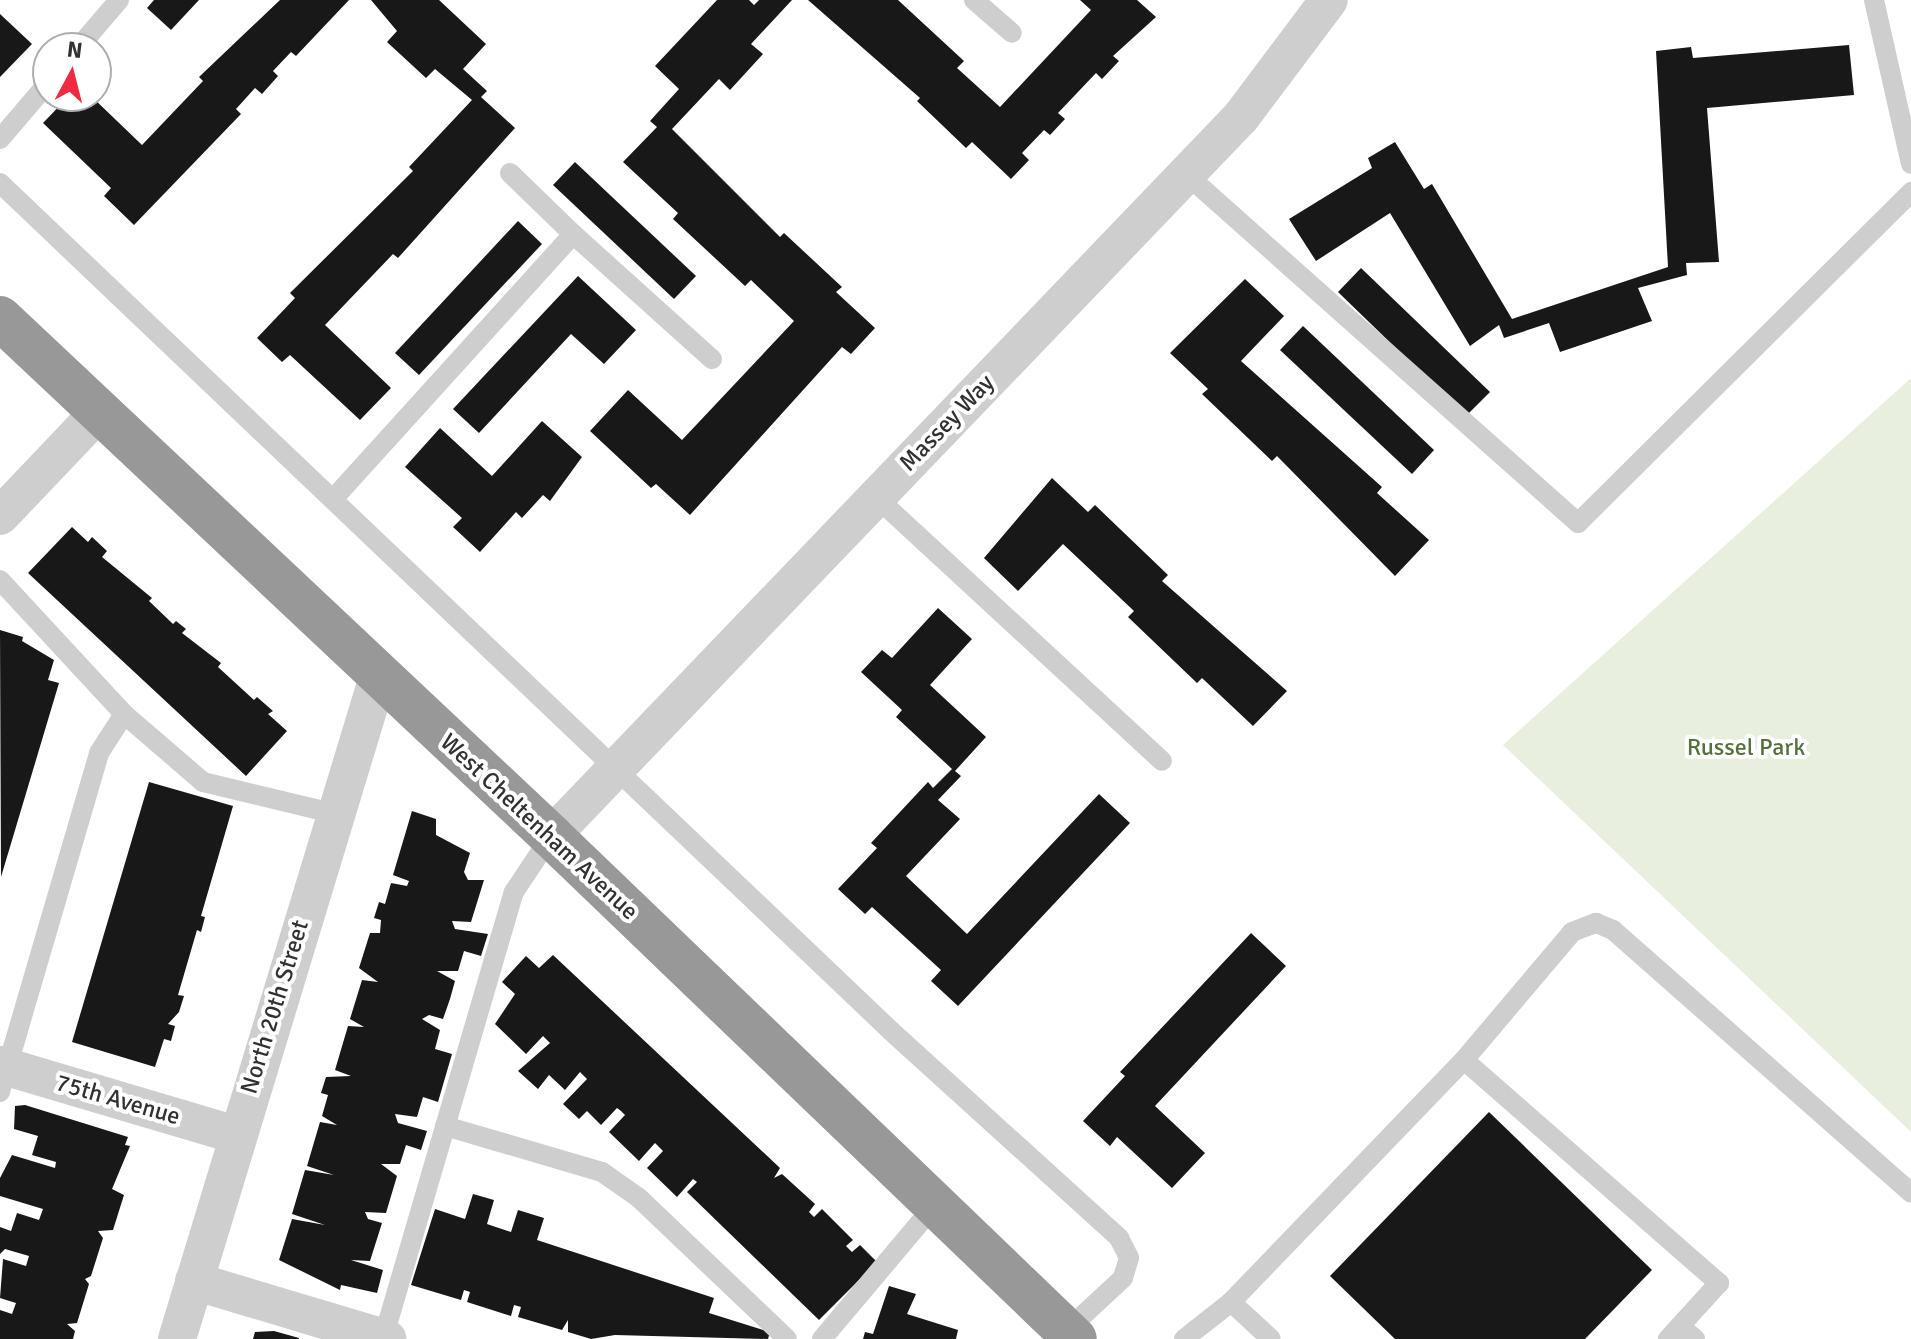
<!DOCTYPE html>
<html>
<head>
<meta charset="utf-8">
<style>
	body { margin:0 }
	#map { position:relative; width:1911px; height:1339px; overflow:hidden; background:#fff; font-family:Signika,sans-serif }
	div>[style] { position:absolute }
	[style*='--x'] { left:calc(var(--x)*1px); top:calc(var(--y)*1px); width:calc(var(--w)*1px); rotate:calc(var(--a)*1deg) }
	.green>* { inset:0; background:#e8efdf }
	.building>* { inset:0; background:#181818 }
	.lane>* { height:20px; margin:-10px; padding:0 10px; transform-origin:10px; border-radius:10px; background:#cecece }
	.street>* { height:38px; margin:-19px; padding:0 19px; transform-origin:19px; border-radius:19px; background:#cecece }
	.highway>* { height:44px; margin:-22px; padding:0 22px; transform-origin:22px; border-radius:22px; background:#989898 }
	span { translate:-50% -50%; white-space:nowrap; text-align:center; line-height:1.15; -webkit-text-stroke:8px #fff; paint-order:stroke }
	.street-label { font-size:24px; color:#313131 }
	.park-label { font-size:24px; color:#56713b }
	.north { position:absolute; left:32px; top:32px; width:80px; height:80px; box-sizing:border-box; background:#fff; border:2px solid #adadad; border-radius:50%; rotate:7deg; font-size:22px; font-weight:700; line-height:32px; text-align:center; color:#313131 }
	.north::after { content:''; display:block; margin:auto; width:28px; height:36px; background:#f22a41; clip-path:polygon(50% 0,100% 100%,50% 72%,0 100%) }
</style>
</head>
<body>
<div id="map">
	<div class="green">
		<div style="clip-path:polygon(1911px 378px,1911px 1132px,1503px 745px)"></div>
	</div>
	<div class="building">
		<div style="clip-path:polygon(154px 0,199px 0,171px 30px,147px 8px)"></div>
		<div style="clip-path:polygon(280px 0,349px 0,296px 56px,291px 52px,273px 71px,278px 76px,262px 94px,255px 88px,236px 109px,241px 114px,134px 225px,104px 196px,111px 188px,43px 123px,69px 96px,91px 96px,142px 145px,203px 81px,199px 77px)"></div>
		<div style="clip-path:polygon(371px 0,439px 0,486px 44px,463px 69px,487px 91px,481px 97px,515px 128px,398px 258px,393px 254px,325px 325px,391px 388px,360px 420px,290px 355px,282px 362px,257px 338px,295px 298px,290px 293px,413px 171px,409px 167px,472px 100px,435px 69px,426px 78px,387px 42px,397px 31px)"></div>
		<div style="clip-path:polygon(717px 0,749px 0,754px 5px,759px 0,792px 0,751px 44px,763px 54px,730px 90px,719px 79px,672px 129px,780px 237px,784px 233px,842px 287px,836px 292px,875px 328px,851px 354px,842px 347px,690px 515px,656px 484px,651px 488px,590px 431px,628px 390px,682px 440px,794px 321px,751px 280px,745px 286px,673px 219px,678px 213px,623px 162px,657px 127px,650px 121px,679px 89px,655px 66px)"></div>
		<div style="clip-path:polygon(808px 0,898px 0,964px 61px,957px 68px,1000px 107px,1091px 10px,1080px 0,1137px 0,1156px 17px,1113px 56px,1119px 61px,1102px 79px,1096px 73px,1058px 113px,1065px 119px,1050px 135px,1044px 130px,1022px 153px,1029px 160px,1011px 179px,972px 142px,966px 148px,917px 101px,920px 98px)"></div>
		<div style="clip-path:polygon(0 14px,32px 44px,0 77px)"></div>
		<div style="clip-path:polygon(1849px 45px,1854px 95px,1707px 108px,1719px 262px,1686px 263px,1687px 275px,1638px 288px,1652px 321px,1560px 352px,1549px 323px,1504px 338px,1499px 325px,1470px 346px,1390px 213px,1316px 261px,1289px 219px,1372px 168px,1368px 158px,1395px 142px,1424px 189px,1432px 184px,1512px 319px,1668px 267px,1656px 51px,1691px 47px,1693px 58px)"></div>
		<div style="clip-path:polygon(575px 162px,696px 276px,674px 299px,553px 185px)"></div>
		<div style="clip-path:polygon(518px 221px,542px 244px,419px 375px,395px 353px)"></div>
		<div style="clip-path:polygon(1361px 268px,1490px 392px,1466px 416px,1338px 292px)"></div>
		<div style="clip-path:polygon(578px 276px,636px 330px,604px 364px,571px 334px,479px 433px,453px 409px)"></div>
		<div style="clip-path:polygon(1245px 279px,1284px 316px,1241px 361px,1382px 487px,1377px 493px,1429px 540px,1395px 576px,1277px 456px,1272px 461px,1202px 394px,1208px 389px,1170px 353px)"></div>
		<div style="clip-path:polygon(1303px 326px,1434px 450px,1412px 474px,1280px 350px)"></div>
		<div style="clip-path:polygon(542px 421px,582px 457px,550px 501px,543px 495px,522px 518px,516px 512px,480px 552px,453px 527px,462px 518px,405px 467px,440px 428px,492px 476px)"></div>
		<div style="clip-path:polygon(1052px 478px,1088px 512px,1095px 505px,1168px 575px,1162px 581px,1287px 691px,1253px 726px,1202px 678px,1197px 683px,1128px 617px,1134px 611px,1063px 544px,1018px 591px,984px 558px)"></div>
		<div style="clip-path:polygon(72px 527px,88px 542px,92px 537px,107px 551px,102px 557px,152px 598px,149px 601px,173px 624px,176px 621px,186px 629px,182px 633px,221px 663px,218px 667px,254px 700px,257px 697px,273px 711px,268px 714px,287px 731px,246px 776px,28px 573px)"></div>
		<div style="clip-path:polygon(938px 608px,972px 639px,930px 685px,986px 737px,955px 771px,961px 776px,938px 800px,960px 819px,906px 876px,967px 934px,1099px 794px,1130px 823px,958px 1006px,931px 981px,941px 970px,872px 907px,865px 914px,838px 889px,877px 848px,871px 843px,928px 782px,933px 788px,952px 769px,896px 717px,902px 710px,861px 672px,882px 650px,892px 658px)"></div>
		<div style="clip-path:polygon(0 630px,23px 637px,22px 641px,54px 660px,48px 680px,59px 683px,1px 877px)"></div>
		<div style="clip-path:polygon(149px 782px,233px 806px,201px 916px,205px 917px,201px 932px,197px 930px,178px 995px,184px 996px,179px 1012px,168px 1024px,175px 1026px,171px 1041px,164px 1039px,155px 1067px,72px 1042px)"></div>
		<div style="clip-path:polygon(412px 811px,436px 819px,436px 835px,470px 853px,464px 872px,468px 880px,484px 880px,471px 922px,452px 921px,455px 929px,488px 934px,481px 956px,464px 951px,458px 971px,437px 971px,455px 981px,450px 999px,443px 1019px,429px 1015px,422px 1019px,440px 1030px,435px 1049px,452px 1054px,438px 1102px,423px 1097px,417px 1117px,395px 1114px,398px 1123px,427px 1131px,421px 1150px,406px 1145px,400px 1164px,381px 1164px,397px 1176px,386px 1213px,365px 1212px,368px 1219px,382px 1223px,370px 1261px,351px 1260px,383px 1270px,377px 1293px,341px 1285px,340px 1290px,279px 1260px,292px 1219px,325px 1225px,292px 1214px,305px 1170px,334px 1175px,307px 1166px,320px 1122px,337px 1125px,322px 1116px,328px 1095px,321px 1093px,326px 1077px,351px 1076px,335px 1070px,348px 1026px,364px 1027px,350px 1019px,362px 980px,378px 982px,359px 968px,370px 933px,380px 933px,381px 920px,374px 918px,379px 902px,385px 904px,391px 883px,407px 886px,409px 881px,393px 875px)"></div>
		<div style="clip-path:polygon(1251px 933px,1286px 966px,1155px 1106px,1205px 1153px,1172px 1188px,1117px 1137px,1110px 1146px,1083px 1121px,1125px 1076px,1120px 1072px)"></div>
		<div style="clip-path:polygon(553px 955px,780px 1168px,774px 1178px,782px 1174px,815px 1204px,809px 1212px,814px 1217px,822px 1209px,853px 1240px,846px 1246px,852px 1252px,860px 1245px,877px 1262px,819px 1320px,687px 1192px,697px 1182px,693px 1179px,677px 1197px,647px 1168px,663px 1151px,655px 1143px,639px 1161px,609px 1132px,625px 1115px,621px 1111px,617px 1108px,601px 1125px,587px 1111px,579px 1119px,563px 1104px,587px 1079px,580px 1072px,565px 1090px,549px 1075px,538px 1089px,518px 1071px,550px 1043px,543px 1036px,526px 1054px,495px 1024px,515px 994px,502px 982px,526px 956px,539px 968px)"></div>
		<div style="clip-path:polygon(25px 1105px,128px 1137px,125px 1145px,130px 1146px,112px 1189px,124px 1195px,113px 1230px,98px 1231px,103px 1238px,91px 1276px,85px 1279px,89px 1284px,77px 1323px,67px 1324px,75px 1331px,73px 1339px,0 1339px,0 1310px,12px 1314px,16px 1303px,0 1298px,3px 1259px,26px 1266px,29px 1256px,5px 1249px,0 1254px,0 1227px,11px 1231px,17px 1213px,39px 1220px,43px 1209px,0 1196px,0 1178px,12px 1155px,55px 1168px,56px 1162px,32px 1155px,38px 1136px,14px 1129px,15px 1106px)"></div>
		<div style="clip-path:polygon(1489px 1112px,1652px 1270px,1585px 1339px,1395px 1339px,1330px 1276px)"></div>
		<div style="clip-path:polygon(473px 1194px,494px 1200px,487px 1224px,511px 1232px,518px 1210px,544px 1218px,537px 1240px,714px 1298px,709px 1313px,770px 1332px,768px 1339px,615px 1335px,591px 1339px,568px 1332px,568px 1320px,562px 1330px,518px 1317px,521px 1307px,514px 1305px,511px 1316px,467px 1302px,470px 1292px,464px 1290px,461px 1300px,411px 1285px,435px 1209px,465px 1219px)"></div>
		<div style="clip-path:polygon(889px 1286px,916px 1294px,907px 1314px,958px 1330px,956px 1339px,863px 1339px,865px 1332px,873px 1334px)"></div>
		<div style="clip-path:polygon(274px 1331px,299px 1338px,299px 1339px,253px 1339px,255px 1332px)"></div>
	</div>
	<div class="lane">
		<div style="--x:974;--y:0;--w:50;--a:41"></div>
		<div style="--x:1874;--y:0;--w:168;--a:77.3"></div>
		<div style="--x:78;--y:48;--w:63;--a:-49.5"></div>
		<div style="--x:0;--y:139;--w:74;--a:-49.4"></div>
		<div style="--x:510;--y:173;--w:88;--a:44.1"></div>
		<div style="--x:1186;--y:174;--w:525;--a:41.68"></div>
		<div style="--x:1578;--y:523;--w:470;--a:-44.8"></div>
		<div style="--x:0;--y:183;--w:1230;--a:43.58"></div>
		<div style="--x:891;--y:1031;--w:308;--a:42.2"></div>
		<div style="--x:1119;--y:1238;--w:22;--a:63"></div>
		<div style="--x:1129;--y:1258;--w:21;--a:107"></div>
		<div style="--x:1123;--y:1278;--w:78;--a:137.1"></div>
		<div style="--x:876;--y:497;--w:389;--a:42.7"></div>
		<div style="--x:334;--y:498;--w:356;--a:-47.8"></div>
		<div style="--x:573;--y:234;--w:187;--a:42"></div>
		<div style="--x:0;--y:580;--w:183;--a:47.2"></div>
		<div style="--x:124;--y:714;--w:104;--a:40.7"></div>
		<div style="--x:203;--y:782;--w:137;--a:13.5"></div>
		<div style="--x:1464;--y:1060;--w:339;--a:41.2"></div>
		<div style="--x:1719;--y:1283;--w:76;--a:132.3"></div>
		<div style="--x:0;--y:1092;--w:353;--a:-73.7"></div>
		<div style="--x:99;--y:753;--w:46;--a:-57.3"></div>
		<div style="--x:445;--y:1126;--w:164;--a:16.3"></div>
		<div style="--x:602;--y:1172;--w:45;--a:35.1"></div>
		<div style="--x:639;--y:1198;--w:204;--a:43.6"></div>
		<div style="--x:1231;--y:1302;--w:336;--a:-46.1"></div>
		<div style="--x:1464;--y:1060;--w:167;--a:-49.8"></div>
		<div style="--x:1572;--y:932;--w:26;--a:-21"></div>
		<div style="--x:1596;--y:923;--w:18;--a:22"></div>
		<div style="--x:1613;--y:930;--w:397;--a:41.4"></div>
		<div style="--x:1680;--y:1326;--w:20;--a:41"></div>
		<div style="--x:383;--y:1339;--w:466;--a:-73.7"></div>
		<div style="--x:514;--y:892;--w:67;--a:-56.5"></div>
		<div style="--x:822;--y:1339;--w:175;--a:-49.9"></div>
		<div style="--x:1184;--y:1339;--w:60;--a:-38.2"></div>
		<div style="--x:1231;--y:1302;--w:54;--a:42.8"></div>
	</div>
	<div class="street">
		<div style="--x:0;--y:516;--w:144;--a:-46.4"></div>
		<div style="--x:551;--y:836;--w:997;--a:-46.18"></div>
		<div style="--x:1241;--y:117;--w:146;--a:-53.1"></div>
		<div style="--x:0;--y:1065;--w:246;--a:16.5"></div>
		<div style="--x:194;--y:1281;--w:202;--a:16.7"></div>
		<div style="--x:177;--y:1339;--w:692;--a:-73.11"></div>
	</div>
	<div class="highway">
		<div style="--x:0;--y:318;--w:756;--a:43.23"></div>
		<div style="--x:551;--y:836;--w:726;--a:43.83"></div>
	</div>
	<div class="street-label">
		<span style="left:947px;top:423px;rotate:-46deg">Massey Way</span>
		<span style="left:539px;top:827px;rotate:43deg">West Cheltenham Avenue</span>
		<span style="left:275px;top:1007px;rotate:-73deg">North 20th Street</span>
		<span style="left:118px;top:1100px;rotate:16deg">75th Avenue</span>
	</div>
	<div class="park-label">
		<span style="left:1746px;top:748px">Russel Park</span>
	</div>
	<div class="north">N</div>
</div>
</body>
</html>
